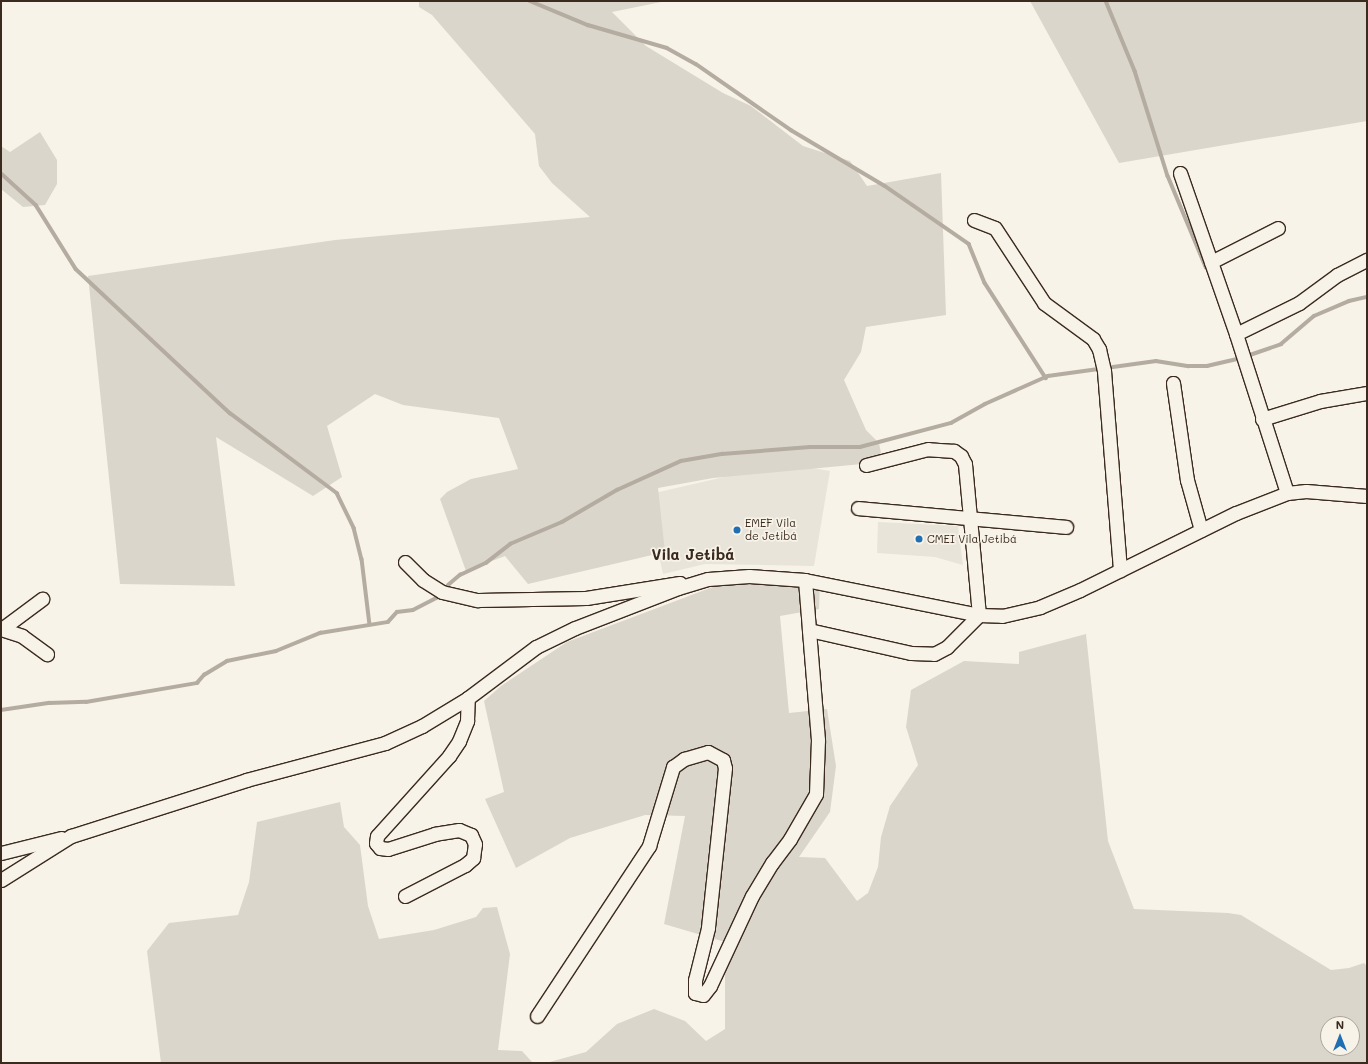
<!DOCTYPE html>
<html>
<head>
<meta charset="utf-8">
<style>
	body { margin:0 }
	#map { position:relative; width:1368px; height:1064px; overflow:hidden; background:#f7f3e8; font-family:Mali,sans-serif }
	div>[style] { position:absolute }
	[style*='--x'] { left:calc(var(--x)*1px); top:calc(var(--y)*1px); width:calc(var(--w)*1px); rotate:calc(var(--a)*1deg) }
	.built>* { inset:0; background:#e9e4d9 }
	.green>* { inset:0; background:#dbd6cb }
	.stream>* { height:3.5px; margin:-1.75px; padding:0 1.75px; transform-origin:1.75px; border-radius:1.75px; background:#b4aca0 }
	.roads { filter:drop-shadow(1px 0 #3b2a1e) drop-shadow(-1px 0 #3b2a1e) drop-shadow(0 1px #3b2a1e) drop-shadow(0 -1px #3b2a1e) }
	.minor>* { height:13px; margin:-6.5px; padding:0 6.5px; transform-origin:6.5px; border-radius:6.5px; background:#f7f3e8 }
	.dots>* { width:11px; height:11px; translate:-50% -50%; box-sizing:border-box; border:2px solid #f7f3e8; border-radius:50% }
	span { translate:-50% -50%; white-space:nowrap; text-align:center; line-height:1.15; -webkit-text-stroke:3.5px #f7f3e8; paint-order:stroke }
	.poi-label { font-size:11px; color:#3b2a1e }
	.left { translate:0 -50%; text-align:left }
	.district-label { font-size:15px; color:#3b2a1e; font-weight:700 }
	.frame { position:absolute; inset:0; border:2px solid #3b2a1e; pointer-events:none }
	.north { position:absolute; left:1320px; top:1016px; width:40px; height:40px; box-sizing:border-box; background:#f7f3e8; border:1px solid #aca397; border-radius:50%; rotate:0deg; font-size:11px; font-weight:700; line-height:16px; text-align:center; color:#3b2a1e }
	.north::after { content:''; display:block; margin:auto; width:14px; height:18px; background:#1f6fb2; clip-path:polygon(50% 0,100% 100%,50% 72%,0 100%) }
</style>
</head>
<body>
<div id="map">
	<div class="built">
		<div style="clip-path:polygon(784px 463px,830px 471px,814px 566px,705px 564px,663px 574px,646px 495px)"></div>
		<div style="clip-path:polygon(878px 522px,958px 526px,963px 565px,935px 557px,877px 553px)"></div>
	</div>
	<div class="green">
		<div style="clip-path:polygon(419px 1px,666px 1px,612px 12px,646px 46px,723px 93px,751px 106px,803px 146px,850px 161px,867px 186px,941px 173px,946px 315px,866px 327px,861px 352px,844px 380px,866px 430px,879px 443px,881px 453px,862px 464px,713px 478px,658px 488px,665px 552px,528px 584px,505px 556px,466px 571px,440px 499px,447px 492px,471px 479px,518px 469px,499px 418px,403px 405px,375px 394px,327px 426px,342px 477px,313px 496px,216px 437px,235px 586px,120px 584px,88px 276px,335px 240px,590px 217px,552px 183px,539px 166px,535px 134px,432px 15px,419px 7px)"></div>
		<div style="clip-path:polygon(1030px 1px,1367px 1px,1367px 121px,1119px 163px)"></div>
		<div style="clip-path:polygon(40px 132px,57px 160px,57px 184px,45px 205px,23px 207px,1px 189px,1px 146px,10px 152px)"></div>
		<div style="clip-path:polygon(evenodd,747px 581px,820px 581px,819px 609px,780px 616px,789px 713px,827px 709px,836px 766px,830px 812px,799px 857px,825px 858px,857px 901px,868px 893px,878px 867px,881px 837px,890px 806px,918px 765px,906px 727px,911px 690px,964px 661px,1019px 664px,1019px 652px,1086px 634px,1108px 841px,1134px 909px,1228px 913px,1241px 915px,1331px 970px,1349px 968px,1364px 963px,1367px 966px,1367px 1063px,546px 1063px,586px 1052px,617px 1024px,654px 1009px,685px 1021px,706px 1041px,725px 1029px,725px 942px,664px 924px,685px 816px,645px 815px,570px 838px,516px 868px,485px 799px,504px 792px,484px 701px,501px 686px,567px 642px,718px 585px,747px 581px,1328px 1024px,1352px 1024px,1352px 1048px,1328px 1048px,1328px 1024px)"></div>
		<div style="clip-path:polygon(340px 802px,344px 827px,360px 845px,368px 906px,379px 939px,434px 930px,476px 917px,483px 908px,497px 907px,510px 954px,498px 1050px,522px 1051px,533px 1063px,161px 1063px,147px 951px,169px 923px,238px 915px,249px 882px,257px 822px)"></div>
	</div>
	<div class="stream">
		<div style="--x:530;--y:1;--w:63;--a:22.5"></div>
		<div style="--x:588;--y:25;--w:82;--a:16.2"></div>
		<div style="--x:667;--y:48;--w:33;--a:29"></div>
		<div style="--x:696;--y:64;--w:116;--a:34.8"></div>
		<div style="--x:791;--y:130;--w:109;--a:30.8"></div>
		<div style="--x:885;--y:186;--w:102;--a:34.6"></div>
		<div style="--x:969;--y:244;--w:42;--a:67.7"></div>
		<div style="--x:985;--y:283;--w:113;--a:57.3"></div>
		<div style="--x:1106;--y:1;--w:76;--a:67.5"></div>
		<div style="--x:1135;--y:71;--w:110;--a:72.6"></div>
		<div style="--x:1168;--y:176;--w:99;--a:67.3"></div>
		<div style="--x:2;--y:174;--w:46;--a:42.4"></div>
		<div style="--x:36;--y:205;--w:75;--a:58"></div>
		<div style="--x:76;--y:269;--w:211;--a:43.1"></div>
		<div style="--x:230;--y:413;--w:134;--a:36.8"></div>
		<div style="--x:337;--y:493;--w:39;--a:64"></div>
		<div style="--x:354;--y:528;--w:32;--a:76"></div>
		<div style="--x:362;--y:559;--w:66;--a:83.1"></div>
		<div style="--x:1247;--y:356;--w:36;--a:-19"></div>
		<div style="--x:1281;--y:344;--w:43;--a:-40.3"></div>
		<div style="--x:1314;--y:316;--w:38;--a:-23"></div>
		<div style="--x:1349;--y:301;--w:18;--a:-13"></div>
		<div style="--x:448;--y:585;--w:16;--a:-40"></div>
		<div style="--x:460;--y:575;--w:29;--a:-25"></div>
		<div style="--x:486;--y:563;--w:31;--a:-38"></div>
		<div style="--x:510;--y:544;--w:56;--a:-22.9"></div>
		<div style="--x:562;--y:522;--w:64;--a:-30.2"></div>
		<div style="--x:617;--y:490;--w:70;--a:-24.4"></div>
		<div style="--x:681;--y:461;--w:42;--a:-9.7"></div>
		<div style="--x:722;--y:454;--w:88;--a:-4.5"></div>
		<div style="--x:810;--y:447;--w:50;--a:0"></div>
		<div style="--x:860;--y:447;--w:94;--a:-14.8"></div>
		<div style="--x:951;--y:423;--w:39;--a:-29"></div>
		<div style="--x:985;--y:404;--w:69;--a:-24"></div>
		<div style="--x:1048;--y:376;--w:109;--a:-7.9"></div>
		<div style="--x:1156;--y:361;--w:33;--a:9"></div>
		<div style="--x:1189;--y:366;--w:18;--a:0"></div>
		<div style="--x:1207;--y:366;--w:35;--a:-13"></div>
		<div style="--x:1;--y:710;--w:49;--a:-8.3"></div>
		<div style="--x:49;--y:703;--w:37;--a:-2"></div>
		<div style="--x:86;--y:702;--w:113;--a:-9.7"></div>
		<div style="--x:197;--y:683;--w:11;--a:-49"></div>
		<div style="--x:204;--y:675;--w:27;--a:-31"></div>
		<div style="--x:227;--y:661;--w:50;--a:-11.5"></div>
		<div style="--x:276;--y:651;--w:48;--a:-22.2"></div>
		<div style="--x:320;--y:633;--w:69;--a:-9.2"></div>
		<div style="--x:388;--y:622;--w:13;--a:-48"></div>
		<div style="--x:397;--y:612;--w:16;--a:-7"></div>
		<div style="--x:413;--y:610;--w:29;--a:-27"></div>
	</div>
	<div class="roads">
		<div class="minor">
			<div style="--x:1180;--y:173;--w:170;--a:70.8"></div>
			<div style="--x:1236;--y:334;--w:167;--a:72.2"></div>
			<div style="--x:974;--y:220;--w:22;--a:21"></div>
			<div style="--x:995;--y:228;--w:90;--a:56.8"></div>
			<div style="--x:1044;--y:303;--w:61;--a:36.3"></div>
			<div style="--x:1093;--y:339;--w:12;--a:59"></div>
			<div style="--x:1099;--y:349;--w:23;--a:77"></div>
			<div style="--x:1104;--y:371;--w:200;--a:85.4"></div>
			<div style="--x:1211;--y:262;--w:75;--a:-26.9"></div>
			<div style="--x:1236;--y:334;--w:70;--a:-26.2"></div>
			<div style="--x:1299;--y:303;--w:47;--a:-36.4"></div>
			<div style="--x:1337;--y:275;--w:34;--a:-27"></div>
			<div style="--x:1173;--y:383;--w:98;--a:81.8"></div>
			<div style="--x:1187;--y:480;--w:52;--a:74.4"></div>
			<div style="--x:1262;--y:419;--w:61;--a:-17.2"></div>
			<div style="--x:1320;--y:401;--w:48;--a:-9.7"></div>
			<div style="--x:858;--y:508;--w:209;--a:5.2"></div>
			<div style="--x:405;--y:562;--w:25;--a:45"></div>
			<div style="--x:423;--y:580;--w:22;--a:32"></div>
			<div style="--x:442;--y:592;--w:37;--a:13"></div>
			<div style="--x:478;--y:600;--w:108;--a:-1.1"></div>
			<div style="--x:586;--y:598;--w:95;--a:-9.1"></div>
			<div style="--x:805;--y:580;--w:50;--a:85.4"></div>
			<div style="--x:809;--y:630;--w:105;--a:12.7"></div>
			<div style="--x:911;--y:653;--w:23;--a:2"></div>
			<div style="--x:934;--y:654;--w:15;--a:-28"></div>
			<div style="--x:947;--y:647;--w:45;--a:-45"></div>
			<div style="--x:979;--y:615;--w:152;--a:-95.3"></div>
			<div style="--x:965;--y:464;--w:9;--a:-117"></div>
			<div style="--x:961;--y:456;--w:9;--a:-144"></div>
			<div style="--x:954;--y:451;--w:26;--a:-176"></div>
			<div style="--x:928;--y:449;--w:64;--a:165.5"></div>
			<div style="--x:3;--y:628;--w:49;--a:-36.6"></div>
			<div style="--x:1;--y:629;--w:22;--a:18"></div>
			<div style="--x:22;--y:636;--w:31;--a:36"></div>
			<div style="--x:1;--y:853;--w:62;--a:-14"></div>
			<div style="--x:1;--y:880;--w:83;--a:-32.2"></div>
			<div style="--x:71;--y:836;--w:184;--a:-17.7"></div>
			<div style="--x:246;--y:780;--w:144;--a:-14.9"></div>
			<div style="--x:385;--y:743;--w:41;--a:-24.7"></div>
			<div style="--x:422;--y:726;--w:54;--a:-31.3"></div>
			<div style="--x:468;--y:698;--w:85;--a:-36.9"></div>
			<div style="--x:536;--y:647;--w:43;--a:-26"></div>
			<div style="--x:575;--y:628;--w:110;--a:-21.2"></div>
			<div style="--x:678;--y:588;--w:31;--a:-17"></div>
			<div style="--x:708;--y:579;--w:41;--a:-4.2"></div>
			<div style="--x:749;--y:576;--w:56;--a:4.1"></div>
			<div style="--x:805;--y:580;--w:177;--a:11.4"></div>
			<div style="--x:979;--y:615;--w:23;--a:2"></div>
			<div style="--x:1002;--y:616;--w:39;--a:-13"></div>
			<div style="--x:1040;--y:607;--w:43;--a:-23"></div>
			<div style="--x:1080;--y:590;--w:174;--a:-26.3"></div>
			<div style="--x:1236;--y:513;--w:55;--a:-21.4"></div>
			<div style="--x:1287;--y:493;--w:19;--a:-6"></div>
			<div style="--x:1306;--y:491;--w:61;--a:4.7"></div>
			<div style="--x:405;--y:896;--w:68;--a:-27.3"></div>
			<div style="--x:465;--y:865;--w:11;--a:-41"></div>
			<div style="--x:473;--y:858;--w:14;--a:-82"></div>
			<div style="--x:475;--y:844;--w:10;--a:-114"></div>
			<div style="--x:471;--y:835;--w:13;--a:-157"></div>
			<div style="--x:459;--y:830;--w:24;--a:171"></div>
			<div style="--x:435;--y:834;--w:49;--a:162.3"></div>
			<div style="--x:388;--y:849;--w:8;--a:-173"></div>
			<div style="--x:380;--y:848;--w:6;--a:-129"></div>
			<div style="--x:376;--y:843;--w:7;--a:-82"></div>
			<div style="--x:377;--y:836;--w:108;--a:-48"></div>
			<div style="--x:449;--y:756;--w:18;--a:-56"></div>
			<div style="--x:459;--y:741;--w:22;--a:-68"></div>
			<div style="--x:467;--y:721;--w:23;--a:-88"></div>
			<div style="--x:537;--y:1016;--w:204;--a:-56.6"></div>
			<div style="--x:649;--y:846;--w:83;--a:-73.1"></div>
			<div style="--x:673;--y:767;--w:14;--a:-36"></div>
			<div style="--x:684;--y:759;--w:25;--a:-16"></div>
			<div style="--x:708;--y:752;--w:17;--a:28"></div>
			<div style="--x:723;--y:760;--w:8;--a:76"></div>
			<div style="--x:725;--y:768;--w:161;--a:96.1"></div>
			<div style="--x:708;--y:928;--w:54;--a:104"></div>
			<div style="--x:695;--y:980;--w:13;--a:90"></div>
			<div style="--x:695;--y:993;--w:8;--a:14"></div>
			<div style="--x:703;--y:995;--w:11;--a:-52"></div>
			<div style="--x:710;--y:986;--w:99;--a:-65"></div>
			<div style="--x:752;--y:896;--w:39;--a:-59"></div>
			<div style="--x:772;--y:863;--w:30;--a:-53"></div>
			<div style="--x:790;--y:839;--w:52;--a:-60"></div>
			<div style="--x:816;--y:794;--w:54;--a:-87.9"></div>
			<div style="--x:818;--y:740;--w:110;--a:-94.7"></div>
		</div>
	</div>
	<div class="dots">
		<div style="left:737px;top:530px;background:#1f6fb2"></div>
		<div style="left:919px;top:539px;background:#1f6fb2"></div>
	</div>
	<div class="poi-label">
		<span class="left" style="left:745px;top:530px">EMEF Vila<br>de Jetibá</span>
		<span class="left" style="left:927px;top:539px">CMEI Vila Jetibá</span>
	</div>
	<div class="district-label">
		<span style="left:693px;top:555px">Vila Jetibá</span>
	</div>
	<div class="frame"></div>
	<div class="north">N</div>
</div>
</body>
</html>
